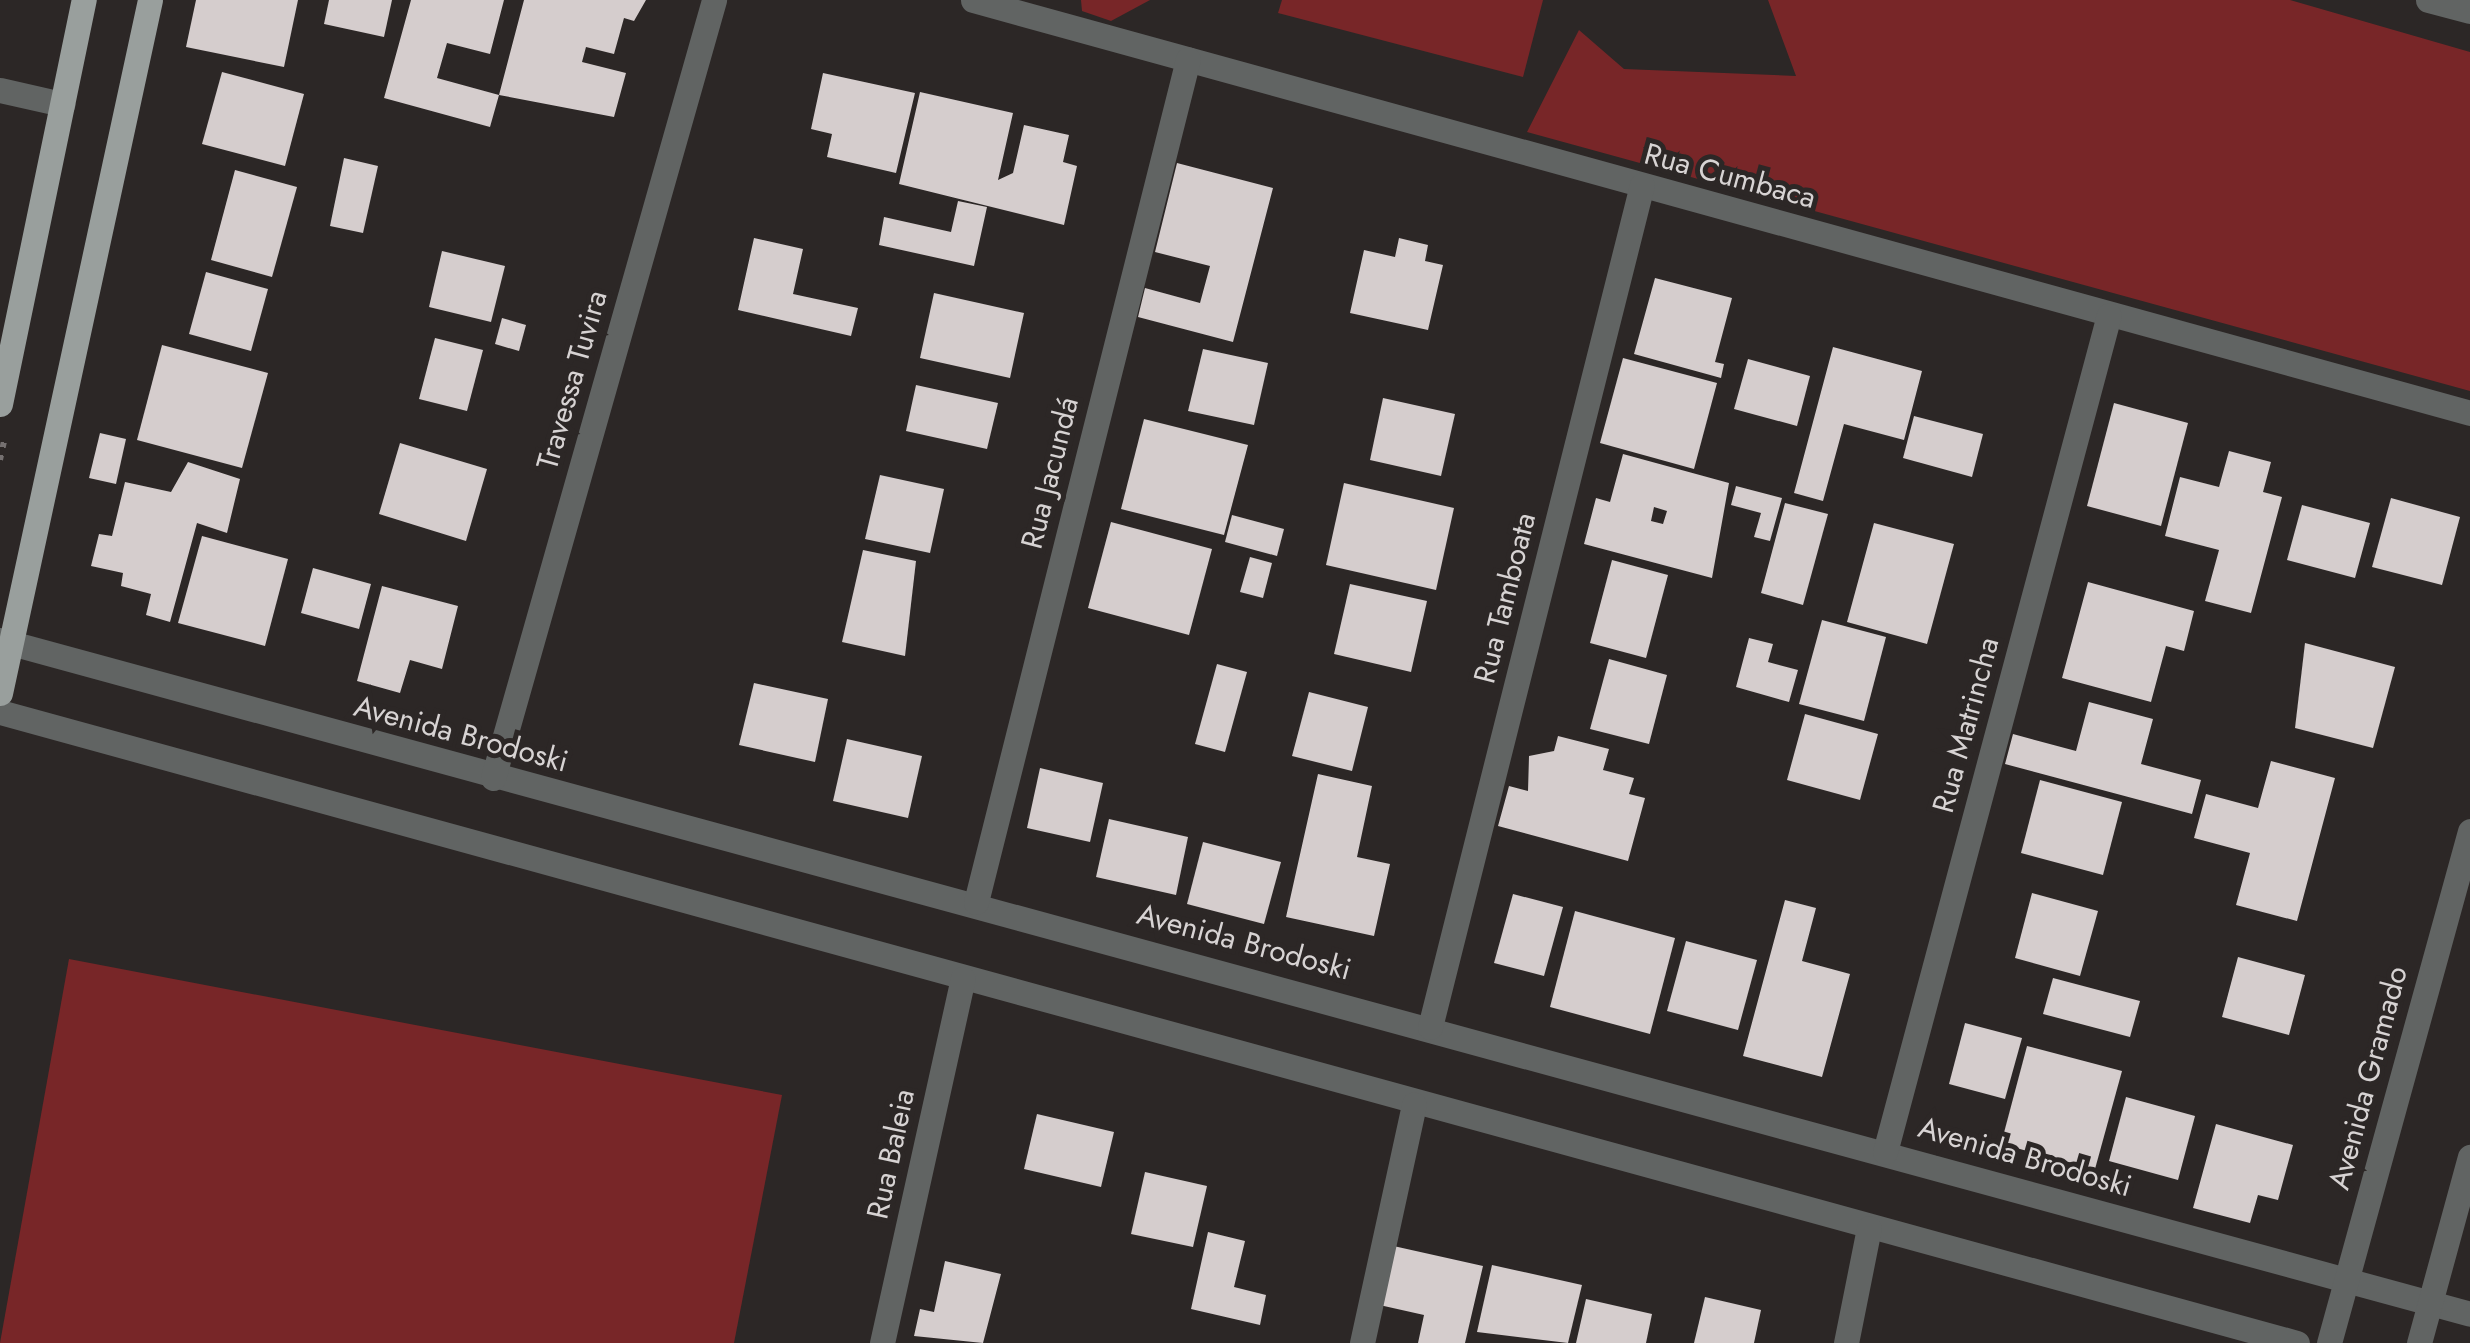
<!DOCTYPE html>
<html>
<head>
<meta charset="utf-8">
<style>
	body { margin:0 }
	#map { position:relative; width:2470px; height:1343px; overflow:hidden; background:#2c2726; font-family:Jost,sans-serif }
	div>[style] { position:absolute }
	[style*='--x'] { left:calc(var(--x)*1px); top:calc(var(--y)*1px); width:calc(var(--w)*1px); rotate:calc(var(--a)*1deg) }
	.green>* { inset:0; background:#782628 }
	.building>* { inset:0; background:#d5cdcd }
	.path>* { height:6px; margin-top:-3px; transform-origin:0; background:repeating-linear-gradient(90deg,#757070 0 5px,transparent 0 13px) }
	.minor>* { height:25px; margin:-12.5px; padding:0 12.5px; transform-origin:12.5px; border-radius:12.5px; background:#616463 }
	.major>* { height:25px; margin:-12.5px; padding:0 12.5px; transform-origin:12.5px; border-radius:12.5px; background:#999f9d }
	span { translate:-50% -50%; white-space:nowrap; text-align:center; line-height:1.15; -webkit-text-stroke:10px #2c2726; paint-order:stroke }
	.street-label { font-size:30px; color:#d7d3d3 }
</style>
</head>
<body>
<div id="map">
	<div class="green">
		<div style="clip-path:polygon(1081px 0,1150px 0,1111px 21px,1082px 11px)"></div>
		<div style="clip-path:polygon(1282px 0,1543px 0,1523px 77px,1278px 13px)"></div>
		<div style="clip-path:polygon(1768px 0,2290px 0,2470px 52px,2470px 391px,1527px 132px,1579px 30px,1624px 69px,1796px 76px)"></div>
		<div style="clip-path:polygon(69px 959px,782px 1095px,734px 1343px,0 1343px)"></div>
	</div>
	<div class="building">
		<div style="clip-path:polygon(196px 0,298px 0,284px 67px,186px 47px)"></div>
		<div style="clip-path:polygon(329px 0,392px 0,384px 37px,324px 24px)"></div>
		<div style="clip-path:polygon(411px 0,504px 0,490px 54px,447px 43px,437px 78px,499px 95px,490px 127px,384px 98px)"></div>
		<div style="clip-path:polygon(524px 0,646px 0,634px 21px,624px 18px,614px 54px,586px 47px,582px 62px,626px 73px,614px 117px,499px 95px)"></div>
		<div style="clip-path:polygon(222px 72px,304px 94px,285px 166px,202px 144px)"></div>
		<div style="clip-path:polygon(823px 73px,915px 93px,896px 173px,827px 157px,832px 134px,811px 129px)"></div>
		<div style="clip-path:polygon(920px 92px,1013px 113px,998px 180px,1013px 173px,1024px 125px,1069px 135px,1063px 162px,1077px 166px,1064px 225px,899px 184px)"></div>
		<div style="clip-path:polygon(344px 158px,378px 166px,363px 233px,330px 226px)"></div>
		<div style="clip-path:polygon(1177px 163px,1273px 188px,1233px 342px,1138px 317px,1145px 288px,1200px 303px,1210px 266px,1155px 252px)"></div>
		<div style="clip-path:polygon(235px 170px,297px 187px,272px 277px,211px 260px)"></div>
		<div style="clip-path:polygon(958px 201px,987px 207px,974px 266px,879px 245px,884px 217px,951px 232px)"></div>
		<div style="clip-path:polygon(754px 238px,803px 249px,793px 294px,858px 308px,851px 336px,738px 310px)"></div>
		<div style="clip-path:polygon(1399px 238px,1428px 245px,1425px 261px,1443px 265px,1428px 330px,1350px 313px,1364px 250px,1395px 257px)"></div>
		<div style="clip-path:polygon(442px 251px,505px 266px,491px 322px,429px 307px)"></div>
		<div style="clip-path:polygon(206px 272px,268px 289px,251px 351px,189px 334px)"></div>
		<div style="clip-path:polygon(1655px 278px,1732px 298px,1715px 362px,1724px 364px,1721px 378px,1634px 354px)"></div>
		<div style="clip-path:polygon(934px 293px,1024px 313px,1010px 378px,920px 358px)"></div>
		<div style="clip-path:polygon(502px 318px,526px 325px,519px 351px,495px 344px)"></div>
		<div style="clip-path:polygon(435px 338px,483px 350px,467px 411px,419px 399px)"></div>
		<div style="clip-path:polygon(162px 345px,268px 373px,242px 468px,137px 440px)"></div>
		<div style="clip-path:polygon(1833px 347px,1922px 371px,1904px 440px,1844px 424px,1823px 501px,1794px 493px)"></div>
		<div style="clip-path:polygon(1203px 349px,1268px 363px,1254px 425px,1188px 411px)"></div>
		<div style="clip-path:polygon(1623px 358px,1717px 383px,1694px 469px,1600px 443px)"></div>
		<div style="clip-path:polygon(1748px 359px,1810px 376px,1797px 426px,1734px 409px)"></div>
		<div style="clip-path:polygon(916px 385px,998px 403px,987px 449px,906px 431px)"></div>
		<div style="clip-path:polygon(1383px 398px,1455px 414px,1441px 476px,1370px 460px)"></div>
		<div style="clip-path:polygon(2114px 403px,2188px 423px,2161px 526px,2087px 506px)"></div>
		<div style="clip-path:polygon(1914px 416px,1983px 434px,1972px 477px,1903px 458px)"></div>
		<div style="clip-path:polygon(1144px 419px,1248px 445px,1224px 535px,1121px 509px)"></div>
		<div style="clip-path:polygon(100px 433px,126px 439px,116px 484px,89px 478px)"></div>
		<div style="clip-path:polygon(400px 443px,487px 469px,466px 541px,379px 514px)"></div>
		<div style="clip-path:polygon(2229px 451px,2271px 462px,2263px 492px,2282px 497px,2251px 613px,2205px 601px,2219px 550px,2165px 536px,2180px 477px,2219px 487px)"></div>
		<div style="clip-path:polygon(evenodd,1623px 454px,1729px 483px,1712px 578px,1584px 544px,1596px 498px,1610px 502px,1623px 454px,1654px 507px,1667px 511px,1663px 524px,1651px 521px,1654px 507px)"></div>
		<div style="clip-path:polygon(188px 462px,240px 479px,227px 533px,197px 523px,170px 622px,146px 615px,151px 594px,121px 586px,123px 573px,91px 566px,99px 534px,112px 536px,125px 482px,171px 492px)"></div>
		<div style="clip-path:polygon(880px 475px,944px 489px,930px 553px,865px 539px)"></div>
		<div style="clip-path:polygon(1344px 483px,1454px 508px,1436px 590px,1326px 565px)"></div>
		<div style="clip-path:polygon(1736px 486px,1782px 498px,1770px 541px,1754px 537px,1761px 513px,1731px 505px)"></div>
		<div style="clip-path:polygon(2391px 498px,2460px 517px,2442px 585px,2372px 567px)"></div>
		<div style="clip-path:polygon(1785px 503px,1828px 514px,1803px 605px,1761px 593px)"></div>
		<div style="clip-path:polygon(2302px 505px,2370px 523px,2355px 578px,2287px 560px)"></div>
		<div style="clip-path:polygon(1232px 515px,1284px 529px,1277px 556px,1225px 542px)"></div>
		<div style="clip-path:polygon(1111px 522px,1212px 549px,1189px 635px,1088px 608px)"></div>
		<div style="clip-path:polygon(1874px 523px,1954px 544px,1927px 644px,1847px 622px)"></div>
		<div style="clip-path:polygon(202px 536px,288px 559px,265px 646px,178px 623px)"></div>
		<div style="clip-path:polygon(863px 550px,916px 561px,905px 656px,842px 642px)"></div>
		<div style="clip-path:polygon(1250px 557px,1272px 563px,1263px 598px,1240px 592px)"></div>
		<div style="clip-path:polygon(1612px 560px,1668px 575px,1646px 658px,1590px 643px)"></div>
		<div style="clip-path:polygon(313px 568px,371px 584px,359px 629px,301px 613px)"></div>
		<div style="clip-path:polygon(2088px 582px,2194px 611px,2184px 651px,2166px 646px,2151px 702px,2062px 678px)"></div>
		<div style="clip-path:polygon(1350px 584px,1427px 601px,1411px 672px,1334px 654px)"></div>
		<div style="clip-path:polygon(382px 586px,458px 606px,442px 669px,410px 660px,400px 693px,357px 681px)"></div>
		<div style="clip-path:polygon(1822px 620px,1886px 637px,1864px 721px,1799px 704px)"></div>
		<div style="clip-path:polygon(1749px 638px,1773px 644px,1768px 662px,1798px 670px,1789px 702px,1736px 687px)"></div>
		<div style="clip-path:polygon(2305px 643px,2395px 667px,2373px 748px,2295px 728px)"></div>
		<div style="clip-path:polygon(1609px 659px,1667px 675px,1649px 744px,1590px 729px)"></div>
		<div style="clip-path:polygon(1217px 664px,1247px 672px,1225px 752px,1195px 744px)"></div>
		<div style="clip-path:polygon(754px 683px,828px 699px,815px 762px,739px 745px)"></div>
		<div style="clip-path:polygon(1309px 692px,1368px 707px,1352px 771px,1292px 756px)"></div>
		<div style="clip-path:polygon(2089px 702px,2153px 719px,2141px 764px,2201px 780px,2192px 814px,2005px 764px,2013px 734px,2076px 751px)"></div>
		<div style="clip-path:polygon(1805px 714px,1878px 734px,1860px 800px,1787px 780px)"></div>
		<div style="clip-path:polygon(1558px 736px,1609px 749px,1603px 770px,1634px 778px,1629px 794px,1645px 798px,1628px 861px,1498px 826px,1509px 786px,1528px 791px,1529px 756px,1554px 751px)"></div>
		<div style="clip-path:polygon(847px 739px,922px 756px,908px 818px,833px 801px)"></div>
		<div style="clip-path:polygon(2271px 761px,2335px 778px,2297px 921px,2236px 905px,2250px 853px,2194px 838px,2206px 794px,2258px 808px)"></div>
		<div style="clip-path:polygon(1040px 768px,1103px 783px,1090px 842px,1027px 828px)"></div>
		<div style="clip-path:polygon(1318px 774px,1372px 786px,1357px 857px,1390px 864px,1374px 936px,1286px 917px)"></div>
		<div style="clip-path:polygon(2040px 780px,2122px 802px,2103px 875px,2021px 853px)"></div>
		<div style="clip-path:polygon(1109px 819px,1188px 837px,1176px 895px,1096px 877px)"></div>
		<div style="clip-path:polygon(1203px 842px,1281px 862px,1264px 924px,1187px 904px)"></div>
		<div style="clip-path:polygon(2032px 893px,2098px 911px,2080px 976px,2015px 958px)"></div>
		<div style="clip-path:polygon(1513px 894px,1563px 907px,1544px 976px,1494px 963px)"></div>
		<div style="clip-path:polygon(1785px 900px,1816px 908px,1802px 961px,1850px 974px,1822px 1077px,1743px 1056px)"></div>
		<div style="clip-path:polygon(1575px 911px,1675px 938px,1650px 1034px,1550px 1007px)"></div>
		<div style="clip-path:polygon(1686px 941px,1757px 960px,1738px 1030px,1667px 1011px)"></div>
		<div style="clip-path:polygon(2238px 957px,2305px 975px,2289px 1035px,2222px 1017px)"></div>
		<div style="clip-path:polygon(2053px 978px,2140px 1001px,2130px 1037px,2043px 1014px)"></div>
		<div style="clip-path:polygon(1965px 1023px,2022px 1038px,2005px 1099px,1949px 1084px)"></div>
		<div style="clip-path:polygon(2027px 1046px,2122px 1071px,2095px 1169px,2001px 1144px)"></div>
		<div style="clip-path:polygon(2126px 1097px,2195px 1116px,2178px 1180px,2109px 1161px)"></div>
		<div style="clip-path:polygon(1037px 1114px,1114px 1132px,1101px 1187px,1024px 1169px)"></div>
		<div style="clip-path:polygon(2216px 1124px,2293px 1145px,2278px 1200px,2258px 1195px,2250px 1223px,2193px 1208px)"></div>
		<div style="clip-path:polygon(1145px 1172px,1207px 1186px,1193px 1247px,1131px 1234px)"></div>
		<div style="clip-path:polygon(1208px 1232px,1245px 1241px,1234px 1287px,1266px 1295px,1260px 1325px,1191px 1309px)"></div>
		<div style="clip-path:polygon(1389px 1245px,1483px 1266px,1465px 1343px,1418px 1343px,1424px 1315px,1375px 1304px)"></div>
		<div style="clip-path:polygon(945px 1261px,1001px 1274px,983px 1343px,914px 1336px,920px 1309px,934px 1312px)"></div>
		<div style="clip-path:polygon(1492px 1265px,1582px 1285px,1568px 1343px,1477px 1332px)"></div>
		<div style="clip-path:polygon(1705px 1297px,1761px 1310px,1754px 1343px,1694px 1343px)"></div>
		<div style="clip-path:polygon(1586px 1299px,1652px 1314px,1646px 1343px,1576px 1343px)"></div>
	</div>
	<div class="path">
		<div style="--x:0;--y:460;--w:24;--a:-78"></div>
	</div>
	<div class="minor">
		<div style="--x:973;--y:0;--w:1553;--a:15.42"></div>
		<div style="--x:2428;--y:0;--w:43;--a:14.7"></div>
		<div style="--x:0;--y:90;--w:64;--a:12.7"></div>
		<div style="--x:0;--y:640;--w:2560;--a:15.26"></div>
		<div style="--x:0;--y:712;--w:2382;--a:15.36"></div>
		<div style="--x:493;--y:778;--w:809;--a:-74.14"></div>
		<div style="--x:976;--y:902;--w:869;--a:-75.88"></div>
		<div style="--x:1430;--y:1027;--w:868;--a:-75.87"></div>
		<div style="--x:1885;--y:1152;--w:866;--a:-75.02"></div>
		<div style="--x:882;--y:1343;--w:373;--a:-77.5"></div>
		<div style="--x:1362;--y:1343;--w:244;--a:-77.7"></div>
		<div style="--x:1846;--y:1343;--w:117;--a:-78.7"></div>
		<div style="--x:2329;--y:1343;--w:531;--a:-74.6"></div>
		<div style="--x:2419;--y:1343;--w:193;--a:-74.7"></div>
	</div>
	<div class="major">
		<div style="--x:0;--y:404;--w:413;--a:-78.3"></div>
		<div style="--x:0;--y:693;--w:709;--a:-77.79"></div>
	</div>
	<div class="street-label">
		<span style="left:1730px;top:176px;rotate:15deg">Rua Cumbaca</span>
		<span style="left:572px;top:380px;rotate:-74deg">Travessa Tuvira</span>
		<span style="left:1050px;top:473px;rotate:-76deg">Rua Jacundá</span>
		<span style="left:1505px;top:598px;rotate:-76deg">Rua Tamboata</span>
		<span style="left:1966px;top:725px;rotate:-75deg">Rua Matrincha</span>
		<span style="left:461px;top:734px;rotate:15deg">Avenida Brodoski</span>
		<span style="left:1244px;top:942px;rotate:15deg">Avenida Brodoski</span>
		<span style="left:2368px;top:1078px;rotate:-75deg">Avenida Gramado</span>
		<span style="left:891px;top:1154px;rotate:-78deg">Rua Baleia</span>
		<span style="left:2025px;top:1157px;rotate:16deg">Avenida Brodoski</span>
	</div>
</div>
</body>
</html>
